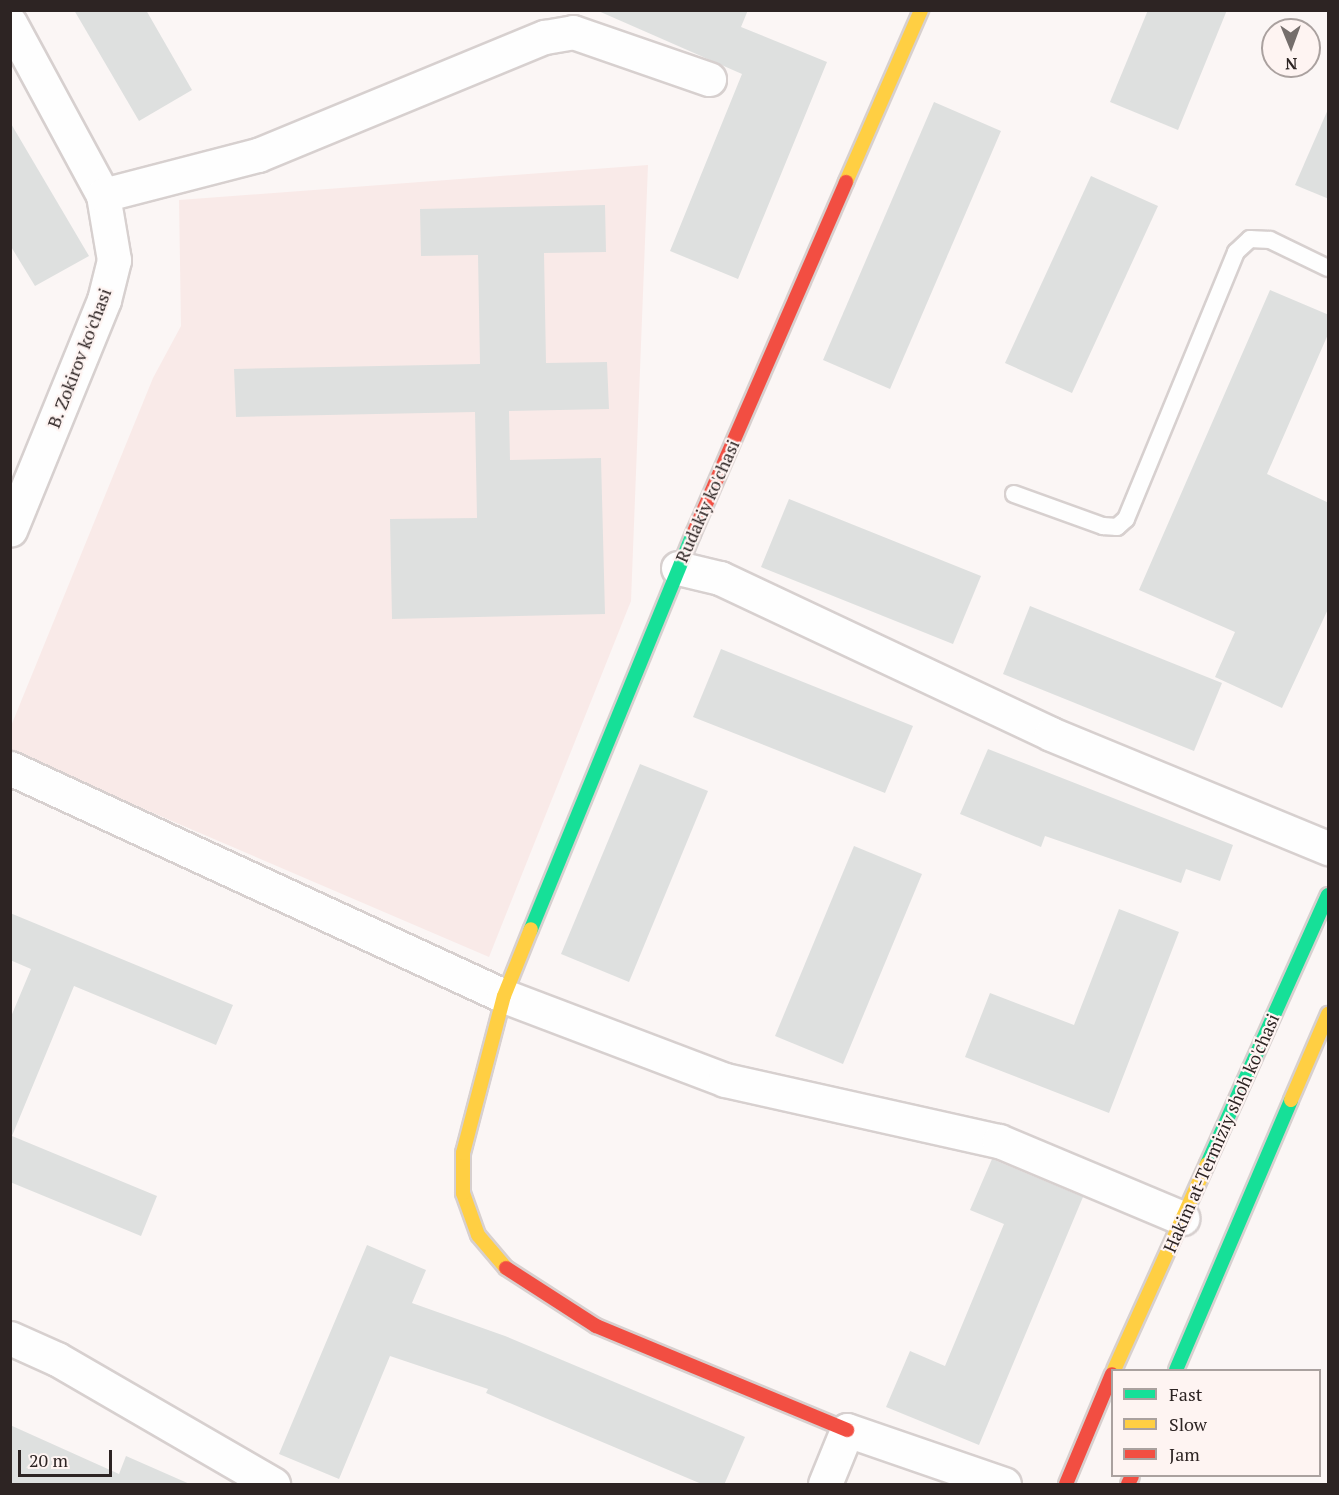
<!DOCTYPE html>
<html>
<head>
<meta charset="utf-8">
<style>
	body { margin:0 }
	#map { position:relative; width:1339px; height:1495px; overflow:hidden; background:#fbf6f5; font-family:"PT Serif",serif }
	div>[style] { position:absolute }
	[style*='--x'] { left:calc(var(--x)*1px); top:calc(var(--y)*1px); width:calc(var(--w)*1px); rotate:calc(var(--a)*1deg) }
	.built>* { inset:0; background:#f9eae8 }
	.building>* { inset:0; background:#dee0df }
	.roads { filter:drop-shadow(2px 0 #d7d0cf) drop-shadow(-2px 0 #d7d0cf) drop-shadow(0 2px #d7d0cf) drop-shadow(0 -2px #d7d0cf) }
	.lane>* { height:16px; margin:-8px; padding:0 8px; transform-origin:8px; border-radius:8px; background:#fefefe }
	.street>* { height:33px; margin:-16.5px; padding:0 16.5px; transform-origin:16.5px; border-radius:16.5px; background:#fefefe }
	.fast>* { height:14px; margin:-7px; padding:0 7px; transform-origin:7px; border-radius:7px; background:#16e098 }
	.slow>* { height:14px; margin:-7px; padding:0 7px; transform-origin:7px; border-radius:7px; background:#ffcf43 }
	.jam>* { height:14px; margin:-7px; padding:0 7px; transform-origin:7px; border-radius:7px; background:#f24e42 }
	span { translate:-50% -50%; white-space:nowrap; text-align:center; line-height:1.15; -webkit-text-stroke:4.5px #fef4f2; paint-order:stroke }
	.street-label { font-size:18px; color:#2d2423 }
	.frame { position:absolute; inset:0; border:12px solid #2d2423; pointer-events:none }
	.legend { position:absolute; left:1111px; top:1369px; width:210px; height:108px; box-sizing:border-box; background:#fef4f2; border:2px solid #aaa19f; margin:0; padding:8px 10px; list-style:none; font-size:18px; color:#2d2423 }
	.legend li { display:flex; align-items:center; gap:12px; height:30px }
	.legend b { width:30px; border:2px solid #aaa19f }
	.north { position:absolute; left:1261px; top:18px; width:60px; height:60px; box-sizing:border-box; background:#fef4f2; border:2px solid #aaa19f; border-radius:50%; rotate:179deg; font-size:16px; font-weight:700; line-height:24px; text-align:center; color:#2d2423 }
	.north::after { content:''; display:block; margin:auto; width:21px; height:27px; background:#756e6c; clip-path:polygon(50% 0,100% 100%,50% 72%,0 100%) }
	.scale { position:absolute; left:18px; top:1450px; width:94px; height:27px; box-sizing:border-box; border:3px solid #2d2423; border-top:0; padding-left:8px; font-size:18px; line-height:21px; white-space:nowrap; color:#2d2423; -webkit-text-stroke:4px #fef4f2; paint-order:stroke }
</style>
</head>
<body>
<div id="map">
	<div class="built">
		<div style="clip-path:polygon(648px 165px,631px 601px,489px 957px,11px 752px,11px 726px,153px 378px,181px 326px,179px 200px)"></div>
	</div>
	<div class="building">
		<div style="clip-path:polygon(74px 10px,146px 10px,192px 90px,139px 121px)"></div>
		<div style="clip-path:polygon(596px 10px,748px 10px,741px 27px,827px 62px,738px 279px,670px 251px,742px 74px)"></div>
		<div style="clip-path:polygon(1148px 10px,1227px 10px,1178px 130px,1110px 102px)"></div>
		<div style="clip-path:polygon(934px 102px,1001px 131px,890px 389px,823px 360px)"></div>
		<div style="clip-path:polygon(1329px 107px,1329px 199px,1295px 185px)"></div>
		<div style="clip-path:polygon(10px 122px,89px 256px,35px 286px,10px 245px)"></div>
		<div style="clip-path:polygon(1091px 176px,1158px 206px,1072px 393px,1005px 363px)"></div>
		<div style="clip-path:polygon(605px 205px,606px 252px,544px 253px,546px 363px,607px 362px,609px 409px,509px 411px,510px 460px,601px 458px,605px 614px,392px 619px,390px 519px,477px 518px,475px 412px,236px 417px,234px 369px,480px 364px,478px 255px,421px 256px,420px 209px)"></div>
		<div style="clip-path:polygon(1270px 290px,1329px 315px,1329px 332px,1267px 474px,1329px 503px,1329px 607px,1282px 708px,1215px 677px,1235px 632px,1139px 590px)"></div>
		<div style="clip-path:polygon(789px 499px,981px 576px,953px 644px,761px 567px)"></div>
		<div style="clip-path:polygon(1030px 606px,1222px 683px,1194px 751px,1003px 674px)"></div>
		<div style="clip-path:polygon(721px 649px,913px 726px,885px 793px,693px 717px)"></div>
		<div style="clip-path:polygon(988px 749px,1233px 845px,1220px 881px,1186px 869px,1181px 883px,1045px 836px,1041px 847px,960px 814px)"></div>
		<div style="clip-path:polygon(640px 764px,708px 791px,629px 982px,561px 954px)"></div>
		<div style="clip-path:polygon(854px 846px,922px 874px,843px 1064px,775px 1036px)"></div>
		<div style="clip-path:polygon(1119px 909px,1179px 932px,1109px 1113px,965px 1057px,990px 993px,1074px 1025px)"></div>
		<div style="clip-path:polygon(10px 913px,233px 1005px,216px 1045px,74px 986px,12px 1136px,157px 1196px,141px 1236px,10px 1182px,10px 1019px,31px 969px,10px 960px)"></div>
		<div style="clip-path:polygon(992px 1159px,1083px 1197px,979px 1445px,886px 1407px,910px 1351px,945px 1366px,1004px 1224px,970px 1210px)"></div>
		<div style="clip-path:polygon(367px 1245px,426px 1270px,412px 1303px,505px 1336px,745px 1437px,724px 1485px,704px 1485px,486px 1393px,488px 1389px,390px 1356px,339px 1479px,279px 1454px)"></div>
		<div style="clip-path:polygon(10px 1425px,119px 1474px,126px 1456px,192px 1485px,10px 1485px)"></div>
	</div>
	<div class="roads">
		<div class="lane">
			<div style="--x:1014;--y:494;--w:95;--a:19.8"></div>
			<div style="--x:1103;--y:526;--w:14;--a:4"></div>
			<div style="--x:1117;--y:527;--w:12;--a:-42"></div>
			<div style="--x:1126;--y:519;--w:289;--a:-67.6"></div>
			<div style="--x:1236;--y:252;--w:19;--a:-43"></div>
			<div style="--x:1250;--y:239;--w:20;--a:3"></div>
			<div style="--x:1270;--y:240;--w:64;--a:25.8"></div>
		</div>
		<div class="street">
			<div style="--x:10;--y:23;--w:196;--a:61.6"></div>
			<div style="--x:103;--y:195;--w:66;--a:80.4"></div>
			<div style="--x:114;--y:260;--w:41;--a:104"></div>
			<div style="--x:104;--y:300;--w:248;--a:112.2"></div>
			<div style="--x:103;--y:195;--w:160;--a:-14.5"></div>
			<div style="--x:258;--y:155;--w:310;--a:-22.4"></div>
			<div style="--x:545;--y:37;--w:28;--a:-10"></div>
			<div style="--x:573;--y:32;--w:144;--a:19.1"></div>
			<div style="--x:678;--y:568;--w:43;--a:13.4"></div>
			<div style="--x:720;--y:578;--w:366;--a:25.2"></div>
			<div style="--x:1051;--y:734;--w:300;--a:22.4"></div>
			<div style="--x:10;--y:768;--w:544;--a:24.78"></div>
			<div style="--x:504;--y:996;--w:236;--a:20.8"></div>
			<div style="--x:725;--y:1080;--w:281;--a:12.6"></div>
			<div style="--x:999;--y:1141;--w:199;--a:22.8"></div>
			<div style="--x:10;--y:1338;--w:51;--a:24.1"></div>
			<div style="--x:57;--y:1359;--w:250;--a:30.1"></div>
			<div style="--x:825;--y:1484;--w:58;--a:-67.8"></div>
			<div style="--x:847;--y:1430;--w:166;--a:19"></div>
		</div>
		<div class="fast">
			<div style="--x:531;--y:929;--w:427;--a:-67.7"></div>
			<div style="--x:1207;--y:1164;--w:295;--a:-65.8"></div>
			<div style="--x:1176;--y:1370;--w:293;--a:-66.9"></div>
		</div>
		<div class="slow">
			<div style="--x:846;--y:182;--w:188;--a:-66.4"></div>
			<div style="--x:1291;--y:1100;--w:94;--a:-66.7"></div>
			<div style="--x:506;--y:1268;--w:43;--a:-130.3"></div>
			<div style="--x:478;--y:1235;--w:45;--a:-109.7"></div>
			<div style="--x:463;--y:1193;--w:40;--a:-90"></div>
			<div style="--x:463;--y:1153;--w:162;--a:-75.4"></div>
			<div style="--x:504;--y:996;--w:72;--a:-68.1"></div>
			<div style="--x:1114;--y:1370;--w:226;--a:-65.7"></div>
		</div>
		<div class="jam">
			<div style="--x:693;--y:534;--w:384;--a:-66.5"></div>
			<div style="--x:506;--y:1268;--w:107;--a:32.8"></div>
			<div style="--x:596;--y:1326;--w:272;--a:22.5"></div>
			<div style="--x:1066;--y:1484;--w:119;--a:-67.3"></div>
			<div style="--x:1128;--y:1484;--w:9;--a:-63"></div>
		</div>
	</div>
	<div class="street-label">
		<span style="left:79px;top:358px;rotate:-69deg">B. Zokirov ko'chasi</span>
		<span style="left:707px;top:501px;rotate:-66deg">Rudakiy ko'chasi</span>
		<span style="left:1221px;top:1133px;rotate:-66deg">Hakim at-Termiziy shoh ko'chasi</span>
	</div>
	<div class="frame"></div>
	<ul class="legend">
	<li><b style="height:8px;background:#16e098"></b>Fast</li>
	<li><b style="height:8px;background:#ffcf43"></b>Slow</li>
	<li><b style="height:8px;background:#f24e42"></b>Jam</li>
	</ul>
	<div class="north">N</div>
	<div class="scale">20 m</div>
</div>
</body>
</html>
